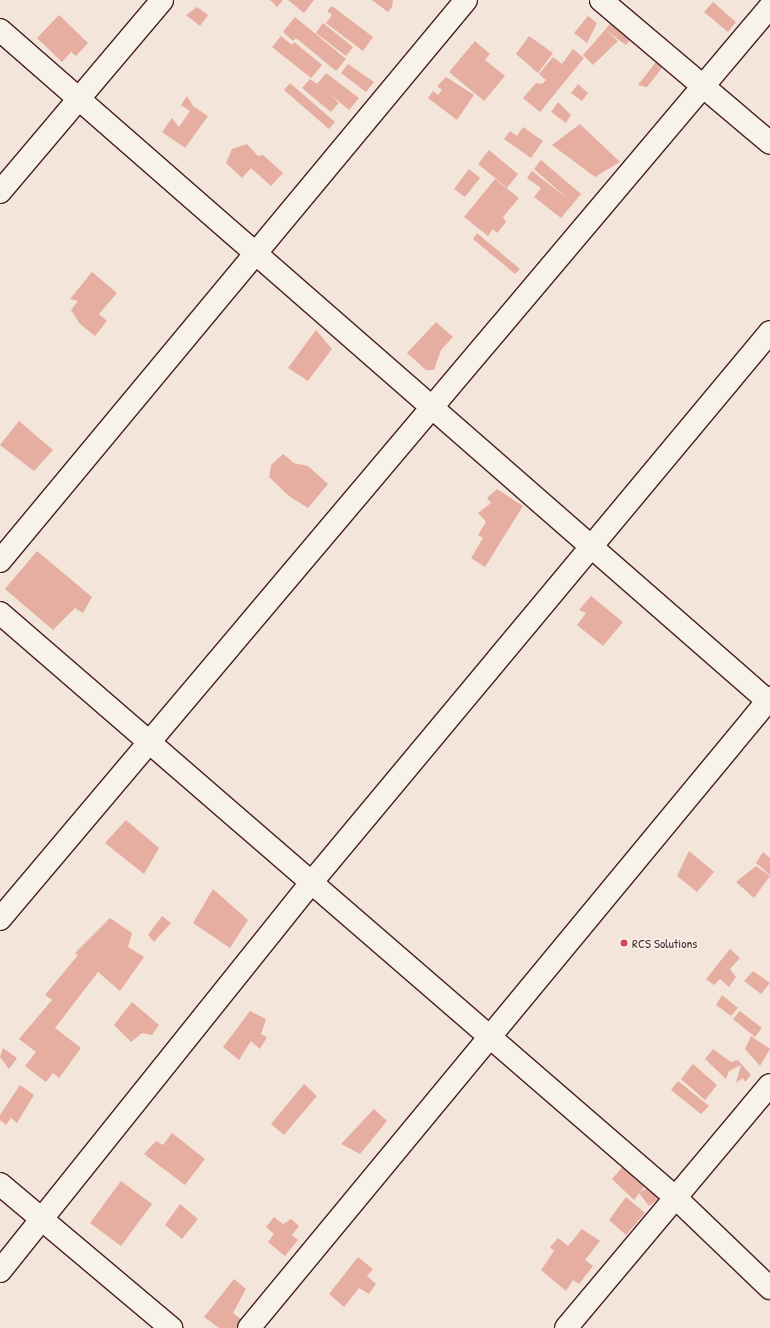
<!DOCTYPE html>
<html>
<head>
<meta charset="utf-8">
<style>
	body { margin:0 }
	#map { position:relative; width:770px; height:1328px; overflow:hidden; background:#f4e5da; font-family:"Patrick Hand",sans-serif }
	div>[style] { position:absolute }
	[style*='--x'] { left:calc(var(--x)*1px); top:calc(var(--y)*1px); width:calc(var(--w)*1px); rotate:calc(var(--a)*1deg) }
	.building>* { inset:0; background:#e6ada1 }
	.roads { filter:drop-shadow(1px 0 #4a1f2b) drop-shadow(-1px 0 #4a1f2b) drop-shadow(0 1px #4a1f2b) drop-shadow(0 -1px #4a1f2b) }
	.minor>* { height:22px; margin:-11px; padding:0 11px; transform-origin:11px; border-radius:11px; background:#f7f3e8 }
	.tertiary>* { height:22px; margin:-11px; padding:0 11px; transform-origin:11px; border-radius:11px; background:#f7f3e8 }
	.dots>* { width:11px; height:11px; translate:-50% -50%; box-sizing:border-box; border:2px solid #f7f3e8; border-radius:50% }
	span { translate:-50% -50%; white-space:nowrap; text-align:center; line-height:1.15; -webkit-text-stroke:3px #f7f3e8; paint-order:stroke }
	.poi-label { font-size:13px; color:#4a1f2b }
	.left { translate:0 -50%; text-align:left }
</style>
</head>
<body>
<div id="map">
	<div class="building">
		<div style="clip-path:polygon(270px 0,283px 0,277px 7px)"></div>
		<div style="clip-path:polygon(288px 0,314px 0,304px 13px)"></div>
		<div style="clip-path:polygon(372px 0,393px 0,392px 7px,388px 12px)"></div>
		<div style="clip-path:polygon(713px 2px,736px 22px,728px 32px,704px 12px)"></div>
		<div style="clip-path:polygon(332px 6px,373px 37px,363px 51px,326px 23px,332px 15px,327px 11px)"></div>
		<div style="clip-path:polygon(197px 7px,208px 15px,200px 26px,186px 15px)"></div>
		<div style="clip-path:polygon(59px 15px,88px 43px,76px 56px,71px 52px,62px 62px,37px 38px)"></div>
		<div style="clip-path:polygon(588px 16px,597px 23px,587px 43px,574px 33px)"></div>
		<div style="clip-path:polygon(295px 17px,346px 59px,336px 71px,296px 38px,293px 41px,283px 32px)"></div>
		<div style="clip-path:polygon(612px 21px,633px 36px,626px 45px,605px 30px)"></div>
		<div style="clip-path:polygon(323px 23px,353px 47px,346px 56px,316px 33px)"></div>
		<div style="clip-path:polygon(605px 30px,618px 41px,593px 65px,583px 55px)"></div>
		<div style="clip-path:polygon(281px 36px,292px 45px,294px 42px,322px 65px,311px 78px,272px 47px)"></div>
		<div style="clip-path:polygon(529px 36px,553px 53px,538px 73px,516px 54px)"></div>
		<div style="clip-path:polygon(475px 41px,490px 54px,485px 60px,505px 76px,484px 101px,449px 72px)"></div>
		<div style="clip-path:polygon(573px 49px,584px 58px,540px 112px,523px 98px,536px 83px,542px 84px,546px 80px,539px 74px,553px 57px,562px 64px)"></div>
		<div style="clip-path:polygon(656px 62px,662px 68px,647px 87px,638px 85px)"></div>
		<div style="clip-path:polygon(348px 64px,374px 82px,366px 92px,341px 73px)"></div>
		<div style="clip-path:polygon(326px 73px,359px 98px,349px 110px,330px 94px,339px 103px,331px 112px,302px 88px,310px 79px,317px 84px)"></div>
		<div style="clip-path:polygon(446px 77px,474px 95px,457px 120px,428px 98px,433px 91px,438px 95px,442px 90px,437px 86px)"></div>
		<div style="clip-path:polygon(290px 83px,335px 122px,329px 129px,284px 90px)"></div>
		<div style="clip-path:polygon(578px 84px,588px 93px,582px 101px,571px 93px)"></div>
		<div style="clip-path:polygon(187px 96px,193px 106px,208px 116px,185px 148px,162px 132px,172px 118px,179px 127px,190px 111px,181px 105px)"></div>
		<div style="clip-path:polygon(558px 102px,571px 115px,566px 123px,551px 112px)"></div>
		<div style="clip-path:polygon(580px 124px,620px 162px,595px 177px,552px 145px)"></div>
		<div style="clip-path:polygon(523px 127px,543px 141px,531px 158px,504px 139px,510px 131px,517px 136px)"></div>
		<div style="clip-path:polygon(247px 144px,258px 156px,263px 155px,283px 173px,271px 186px,251px 168px,242px 178px,226px 163px,232px 149px)"></div>
		<div style="clip-path:polygon(489px 150px,518px 174px,507px 188px,478px 164px)"></div>
		<div style="clip-path:polygon(541px 160px,581px 194px,561px 218px,534px 197px,541px 188px,527px 178px,532px 171px,568px 199px,534px 169px)"></div>
		<div style="clip-path:polygon(469px 169px,480px 178px,465px 197px,454px 189px)"></div>
		<div style="clip-path:polygon(495px 179px,519px 198px,503px 217px,506px 222px,497px 233px,493px 229px,488px 236px,464px 217px)"></div>
		<div style="clip-path:polygon(477px 233px,520px 269px,515px 274px,473px 239px)"></div>
		<div style="clip-path:polygon(92px 272px,117px 293px,99px 314px,107px 321px,95px 336px,80px 324px,71px 310px,78px 301px,70px 299px)"></div>
		<div style="clip-path:polygon(436px 322px,453px 337px,441px 350px,434px 370px,426px 370px,407px 353px)"></div>
		<div style="clip-path:polygon(316px 330px,332px 349px,308px 381px,288px 368px)"></div>
		<div style="clip-path:polygon(19px 421px,53px 450px,34px 471px,0 445px)"></div>
		<div style="clip-path:polygon(283px 454px,294px 463px,308px 466px,328px 484px,308px 508px,289px 496px,269px 477px,271px 465px)"></div>
		<div style="clip-path:polygon(497px 489px,523px 506px,485px 567px,471px 558px,483px 538px,478px 535px,486px 522px,478px 513px,491px 503px,487px 498px)"></div>
		<div style="clip-path:polygon(37px 551px,92px 597px,83px 613px,75px 608px,53px 630px,5px 589px)"></div>
		<div style="clip-path:polygon(591px 596px,623px 622px,603px 646px,577px 625px,586px 613px,579px 610px)"></div>
		<div style="clip-path:polygon(126px 820px,159px 848px,144px 874px,105px 843px)"></div>
		<div style="clip-path:polygon(689px 851px,714px 872px,697px 892px,677px 876px)"></div>
		<div style="clip-path:polygon(763px 852px,770px 858px,770px 875px,756px 863px)"></div>
		<div style="clip-path:polygon(756px 866px,770px 876px,754px 898px,736px 882px)"></div>
		<div style="clip-path:polygon(213px 889px,248px 920px,230px 948px,193px 923px)"></div>
		<div style="clip-path:polygon(162px 916px,171px 923px,154px 942px,148px 935px)"></div>
		<div style="clip-path:polygon(110px 918px,132px 933px,128px 947px,144px 957px,120px 991px,98px 972px,55px 1028px,81px 1048px,59px 1078px,53px 1073px,46px 1082px,25px 1066px,36px 1052px,19px 1039px,52px 1000px,45px 995px,78px 955px,75px 953px)"></div>
		<div style="clip-path:polygon(730px 949px,740px 958px,730px 969px,736px 977px,729px 987px,720px 979px,714px 985px,706px 979px)"></div>
		<div style="clip-path:polygon(753px 971px,770px 983px,761px 994px,744px 981px)"></div>
		<div style="clip-path:polygon(722px 995px,738px 1008px,731px 1016px,716px 1005px)"></div>
		<div style="clip-path:polygon(132px 1002px,159px 1025px,152px 1035px,142px 1033px,131px 1042px,114px 1025px)"></div>
		<div style="clip-path:polygon(250px 1011px,266px 1019px,261px 1034px,267px 1037px,260px 1049px,251px 1041px,239px 1060px,223px 1047px)"></div>
		<div style="clip-path:polygon(740px 1011px,762px 1028px,755px 1037px,733px 1019px)"></div>
		<div style="clip-path:polygon(751px 1036px,770px 1049px,760px 1066px,745px 1049px)"></div>
		<div style="clip-path:polygon(3px 1048px,17px 1058px,9px 1069px,0 1057px)"></div>
		<div style="clip-path:polygon(713px 1049px,731px 1062px,738px 1060px,751px 1075px,745px 1082px,743px 1078px,736px 1083px,741px 1065px,729px 1071px,726px 1079px,705px 1059px)"></div>
		<div style="clip-path:polygon(693px 1064px,717px 1085px,705px 1100px,681px 1079px)"></div>
		<div style="clip-path:polygon(678px 1081px,709px 1106px,701px 1114px,671px 1090px)"></div>
		<div style="clip-path:polygon(304px 1084px,317px 1096px,284px 1135px,271px 1124px)"></div>
		<div style="clip-path:polygon(20px 1085px,34px 1095px,17px 1123px,11px 1118px,6px 1125px,0 1120px,0 1115px)"></div>
		<div style="clip-path:polygon(374px 1109px,387px 1121px,360px 1154px,341px 1144px)"></div>
		<div style="clip-path:polygon(172px 1133px,205px 1159px,185px 1185px,144px 1154px,156px 1141px,163px 1145px)"></div>
		<div style="clip-path:polygon(624px 1165px,647px 1183px,634px 1200px,612px 1179px)"></div>
		<div style="clip-path:polygon(121px 1181px,152px 1204px,121px 1246px,90px 1223px)"></div>
		<div style="clip-path:polygon(650px 1186px,661px 1197px,649px 1206px,639px 1193px)"></div>
		<div style="clip-path:polygon(626px 1197px,645px 1213px,626px 1235px,609px 1220px)"></div>
		<div style="clip-path:polygon(180px 1204px,198px 1219px,182px 1239px,165px 1225px)"></div>
		<div style="clip-path:polygon(274px 1217px,283px 1224px,291px 1219px,299px 1226px,292px 1235px,298px 1240px,285px 1256px,268px 1242px,274px 1234px,266px 1227px)"></div>
		<div style="clip-path:polygon(582px 1229px,600px 1241px,585px 1260px,593px 1266px,579px 1284px,573px 1280px,566px 1291px,541px 1270px,554px 1251px,550px 1247px,558px 1238px,568px 1246px)"></div>
		<div style="clip-path:polygon(358px 1257px,373px 1269px,367px 1276px,376px 1284px,369px 1294px,359px 1288px,344px 1307px,329px 1294px)"></div>
		<div style="clip-path:polygon(234px 1279px,246px 1289px,233px 1313px,244px 1321px,239px 1328px,219px 1328px,204px 1317px)"></div>
	</div>
	<div class="roads">
		<div class="minor">
			<div style="--x:601;--y:0;--w:221;--a:40.2"></div>
			<div style="--x:0;--y:30;--w:1023;--a:41.15"></div>
			<div style="--x:0;--y:192;--w:251;--a:-49.8"></div>
			<div style="--x:0;--y:561;--w:729;--a:-50.28"></div>
			<div style="--x:0;--y:613;--w:894;--a:40.87"></div>
			<div style="--x:676;--y:1198;--w:130;--a:43.8"></div>
			<div style="--x:0;--y:919;--w:1194;--a:-49.83"></div>
			<div style="--x:0;--y:1184;--w:224;--a:40.1"></div>
			<div style="--x:0;--y:1271;--w:497;--a:-51.3"></div>
			<div style="--x:311;--y:883;--w:717;--a:-50.2"></div>
			<div style="--x:249;--y:1328;--w:818;--a:-50.41"></div>
		</div>
		<div class="tertiary">
			<div style="--x:566;--y:1328;--w:317;--a:-50"></div>
		</div>
	</div>
	<div class="dots">
		<div style="left:624px;top:943px;background:#d1495b"></div>
	</div>
	<div class="poi-label">
		<span class="left" style="left:632px;top:943px">RCS Solutions</span>
	</div>
</div>
</body>
</html>
